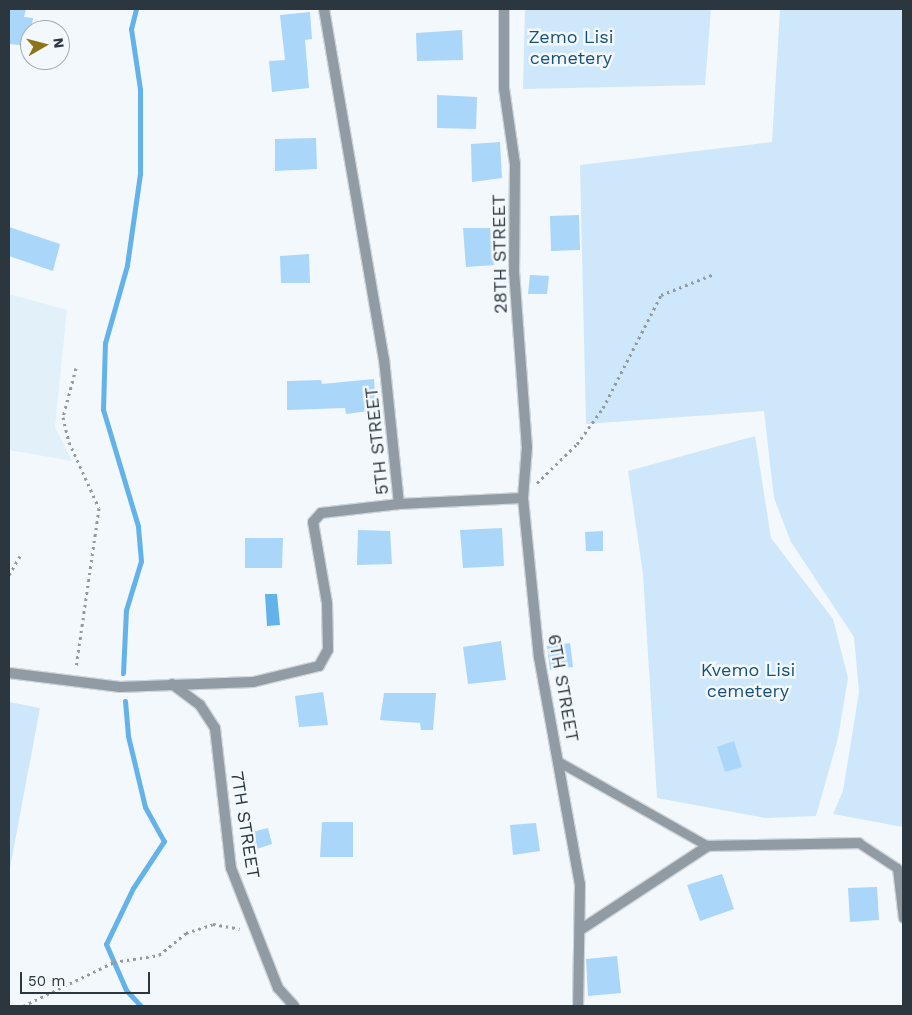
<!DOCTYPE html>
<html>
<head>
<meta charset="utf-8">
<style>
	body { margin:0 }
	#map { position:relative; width:912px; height:1015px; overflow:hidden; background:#f3f8fc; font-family:"Work Sans",sans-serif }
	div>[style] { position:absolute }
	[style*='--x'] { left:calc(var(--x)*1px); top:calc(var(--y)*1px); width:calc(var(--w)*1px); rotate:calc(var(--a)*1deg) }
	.built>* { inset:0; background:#e2f0fa }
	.green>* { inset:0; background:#cee7fa }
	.water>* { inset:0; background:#64b2ea }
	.stream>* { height:5px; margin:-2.5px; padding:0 2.5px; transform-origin:2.5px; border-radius:2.5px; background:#64b2ea }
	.building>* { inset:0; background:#a9d6f9 }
	.path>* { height:3px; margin-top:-1.5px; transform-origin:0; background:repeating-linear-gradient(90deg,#939aa1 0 2.5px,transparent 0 6.5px) }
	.roads { filter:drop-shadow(1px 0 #cfd5da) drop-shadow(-1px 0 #cfd5da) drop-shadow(0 1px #cfd5da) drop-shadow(0 -1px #cfd5da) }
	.lane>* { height:9px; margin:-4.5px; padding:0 4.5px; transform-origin:4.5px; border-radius:4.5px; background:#909ba4 }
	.street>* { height:10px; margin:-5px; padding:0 5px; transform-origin:5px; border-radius:5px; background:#909ba4 }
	span { translate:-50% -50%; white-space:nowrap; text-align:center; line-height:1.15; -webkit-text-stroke:5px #f3f8fc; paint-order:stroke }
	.park-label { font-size:18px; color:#175177 }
	.street-label { font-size:18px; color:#2c363f }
	.frame { position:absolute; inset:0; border:10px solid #2c363f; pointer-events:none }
	.north { position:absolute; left:20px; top:20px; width:50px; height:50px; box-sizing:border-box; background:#f3f8fc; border:1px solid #a3aab0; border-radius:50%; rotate:82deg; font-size:14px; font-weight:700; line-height:20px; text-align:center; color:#2c363f }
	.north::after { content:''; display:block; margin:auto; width:18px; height:22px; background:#8d7418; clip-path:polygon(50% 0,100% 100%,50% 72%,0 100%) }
	.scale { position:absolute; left:20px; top:972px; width:130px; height:22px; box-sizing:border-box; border:2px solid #2c363f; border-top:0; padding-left:6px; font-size:15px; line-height:18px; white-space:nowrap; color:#2c363f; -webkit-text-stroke:4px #f3f8fc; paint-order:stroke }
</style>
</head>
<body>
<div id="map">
	<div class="built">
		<div style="clip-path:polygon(9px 294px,67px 310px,55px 427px,72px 461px,9px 450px)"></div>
	</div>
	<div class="green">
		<div style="clip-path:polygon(525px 9px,711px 9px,705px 85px,523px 89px)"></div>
		<div style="clip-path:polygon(780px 9px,903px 9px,903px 827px,833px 814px,843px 791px,859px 692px,854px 637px,791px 542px,774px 498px,764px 411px,586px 424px,580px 165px,772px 142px)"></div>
		<div style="clip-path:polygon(755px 436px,771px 538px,833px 619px,848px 678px,838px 738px,816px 816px,765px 818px,657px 798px,643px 574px,628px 471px)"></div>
		<div style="clip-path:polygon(9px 702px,40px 708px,9px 873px)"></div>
	</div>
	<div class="water">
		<div style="clip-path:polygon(265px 594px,277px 594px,280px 625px,267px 626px)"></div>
	</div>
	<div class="stream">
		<div style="--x:123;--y:673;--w:63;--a:-87.3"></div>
		<div style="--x:126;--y:610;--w:51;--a:-73"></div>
		<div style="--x:141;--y:561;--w:35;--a:-95"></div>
		<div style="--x:138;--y:526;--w:122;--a:-106.7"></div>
		<div style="--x:103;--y:409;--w:66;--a:-88.3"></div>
		<div style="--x:105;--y:343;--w:81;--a:-74.2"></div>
		<div style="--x:127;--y:265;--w:92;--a:-81.9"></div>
		<div style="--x:140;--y:174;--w:85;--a:-90"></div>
		<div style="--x:140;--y:89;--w:61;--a:-98.5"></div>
		<div style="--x:131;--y:29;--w:21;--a:-76"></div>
		<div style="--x:125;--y:701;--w:35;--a:85"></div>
		<div style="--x:128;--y:736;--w:73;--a:76.5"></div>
		<div style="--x:145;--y:807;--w:39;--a:61"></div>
		<div style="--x:164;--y:841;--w:56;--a:123.4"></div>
		<div style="--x:133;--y:888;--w:62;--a:115.7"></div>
		<div style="--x:106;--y:944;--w:50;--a:66.5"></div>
		<div style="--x:126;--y:990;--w:22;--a:47"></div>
	</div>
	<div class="building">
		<div style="clip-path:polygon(9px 9px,26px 9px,24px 17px,33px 18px,29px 46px,9px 44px)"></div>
		<div style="clip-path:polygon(310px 12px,312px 39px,305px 40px,309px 88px,272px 92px,269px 61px,285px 60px,280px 15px)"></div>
		<div style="clip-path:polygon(462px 30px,463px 60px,417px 61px,416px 33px)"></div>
		<div style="clip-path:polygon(437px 95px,477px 97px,476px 129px,437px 128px)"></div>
		<div style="clip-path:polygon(316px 138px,317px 169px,275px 171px,275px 139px)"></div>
		<div style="clip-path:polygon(500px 142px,502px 178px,472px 182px,471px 144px)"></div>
		<div style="clip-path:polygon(579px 215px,580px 250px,551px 251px,550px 216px)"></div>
		<div style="clip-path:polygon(9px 227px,60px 244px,53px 271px,9px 256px)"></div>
		<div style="clip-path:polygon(463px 228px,490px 228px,494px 265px,466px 267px)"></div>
		<div style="clip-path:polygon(309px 254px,310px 283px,281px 283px,280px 256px)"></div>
		<div style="clip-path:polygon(530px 275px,549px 276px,547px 294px,528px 294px)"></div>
		<div style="clip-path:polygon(374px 379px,376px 410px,346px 414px,345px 408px,287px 410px,287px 381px,321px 380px,322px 384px)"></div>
		<div style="clip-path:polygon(502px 528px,504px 566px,463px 568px,460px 530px)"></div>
		<div style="clip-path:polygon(358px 530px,390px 531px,392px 564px,357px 565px)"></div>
		<div style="clip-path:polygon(603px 531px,603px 551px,586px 551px,585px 532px)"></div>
		<div style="clip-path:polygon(245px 538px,283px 538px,282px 568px,245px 568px)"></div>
		<div style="clip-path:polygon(501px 641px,506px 680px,468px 684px,463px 647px)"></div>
		<div style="clip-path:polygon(570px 643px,573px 667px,550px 670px,547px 646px)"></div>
		<div style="clip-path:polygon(323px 692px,328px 725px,299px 727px,295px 696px)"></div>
		<div style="clip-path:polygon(384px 693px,436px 693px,433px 730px,421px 730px,420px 723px,380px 720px)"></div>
		<div style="clip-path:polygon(734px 741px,742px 767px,725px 772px,717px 747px)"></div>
		<div style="clip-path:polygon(322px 822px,353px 822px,353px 857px,320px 857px)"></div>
		<div style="clip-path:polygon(536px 823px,540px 851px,513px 855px,510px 825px)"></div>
		<div style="clip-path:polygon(268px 828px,272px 844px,244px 853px,240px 835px)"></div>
		<div style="clip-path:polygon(722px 874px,734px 909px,700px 921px,687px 885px)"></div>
		<div style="clip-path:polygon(877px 887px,879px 920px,850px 922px,848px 888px)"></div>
		<div style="clip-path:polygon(617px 956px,621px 993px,588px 996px,586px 959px)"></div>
	</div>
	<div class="path">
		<div style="--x:76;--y:368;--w:51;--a:104.9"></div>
		<div style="--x:63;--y:417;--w:26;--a:77"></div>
		<div style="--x:69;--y:442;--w:72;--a:65.6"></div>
		<div style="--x:99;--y:508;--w:162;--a:98.2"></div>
		<div style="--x:537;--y:483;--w:56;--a:-44.3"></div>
		<div style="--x:577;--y:444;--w:44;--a:-54.2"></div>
		<div style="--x:603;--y:408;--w:127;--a:-62.8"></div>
		<div style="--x:661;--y:295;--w:57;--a:-21.6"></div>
		<div style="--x:9;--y:575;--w:22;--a:-60"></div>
		<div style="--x:23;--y:1006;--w:101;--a:-25.8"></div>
		<div style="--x:114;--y:962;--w:46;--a:-8.8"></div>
		<div style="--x:159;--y:955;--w:35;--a:-39"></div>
		<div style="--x:186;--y:933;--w:28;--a:-18"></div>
		<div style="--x:213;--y:924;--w:27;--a:10"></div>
	</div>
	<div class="roads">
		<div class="lane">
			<div style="--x:561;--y:763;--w:169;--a:29.5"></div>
			<div style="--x:859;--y:843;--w:45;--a:33.3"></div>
			<div style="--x:897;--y:868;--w:50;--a:83.2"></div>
		</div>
		<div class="street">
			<div style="--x:504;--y:9;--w:79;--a:90"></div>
			<div style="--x:504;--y:88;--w:77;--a:81.8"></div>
			<div style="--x:515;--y:164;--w:107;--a:90.5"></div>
			<div style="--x:514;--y:271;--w:176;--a:85.8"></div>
			<div style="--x:527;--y:447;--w:51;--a:94.5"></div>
			<div style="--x:399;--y:504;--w:124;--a:-2.8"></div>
			<div style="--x:523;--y:498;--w:160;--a:84.3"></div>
			<div style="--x:539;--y:657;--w:231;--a:79.8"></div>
			<div style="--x:580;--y:884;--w:122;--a:90.9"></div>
			<div style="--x:9;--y:673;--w:112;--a:7.2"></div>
			<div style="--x:120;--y:687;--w:133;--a:-2.2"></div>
			<div style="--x:253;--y:682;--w:68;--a:-13.6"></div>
			<div style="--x:319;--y:666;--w:18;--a:-61"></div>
			<div style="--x:328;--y:650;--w:47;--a:-91.2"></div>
			<div style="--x:327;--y:603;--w:82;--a:-99.8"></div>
			<div style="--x:313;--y:522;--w:12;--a:-48"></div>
			<div style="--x:321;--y:513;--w:79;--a:-6.6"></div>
			<div style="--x:399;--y:504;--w:145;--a:-95.9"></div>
			<div style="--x:384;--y:360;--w:356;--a:-99.7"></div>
			<div style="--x:172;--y:684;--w:35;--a:37"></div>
			<div style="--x:200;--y:705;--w:27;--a:57"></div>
			<div style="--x:215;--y:728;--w:141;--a:83.5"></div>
			<div style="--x:231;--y:868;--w:129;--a:68.6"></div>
			<div style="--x:278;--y:988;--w:24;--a:48"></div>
			<div style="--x:580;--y:930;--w:153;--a:-33.3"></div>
			<div style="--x:708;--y:846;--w:151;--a:-1.1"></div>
		</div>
	</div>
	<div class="park-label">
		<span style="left:571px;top:48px">Zemo Lisi<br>cemetery</span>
		<span style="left:748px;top:681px">Kvemo Lisi<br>cemetery</span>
	</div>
	<div class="street-label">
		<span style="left:500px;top:254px;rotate:-91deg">28TH STREET</span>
		<span style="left:377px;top:441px;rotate:-96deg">5TH STREET</span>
		<span style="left:563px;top:688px;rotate:80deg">6TH STREET</span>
		<span style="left:245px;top:825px;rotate:81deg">7TH STREET</span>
	</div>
	<div class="frame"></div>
	<div class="north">N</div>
	<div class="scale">50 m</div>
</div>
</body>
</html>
